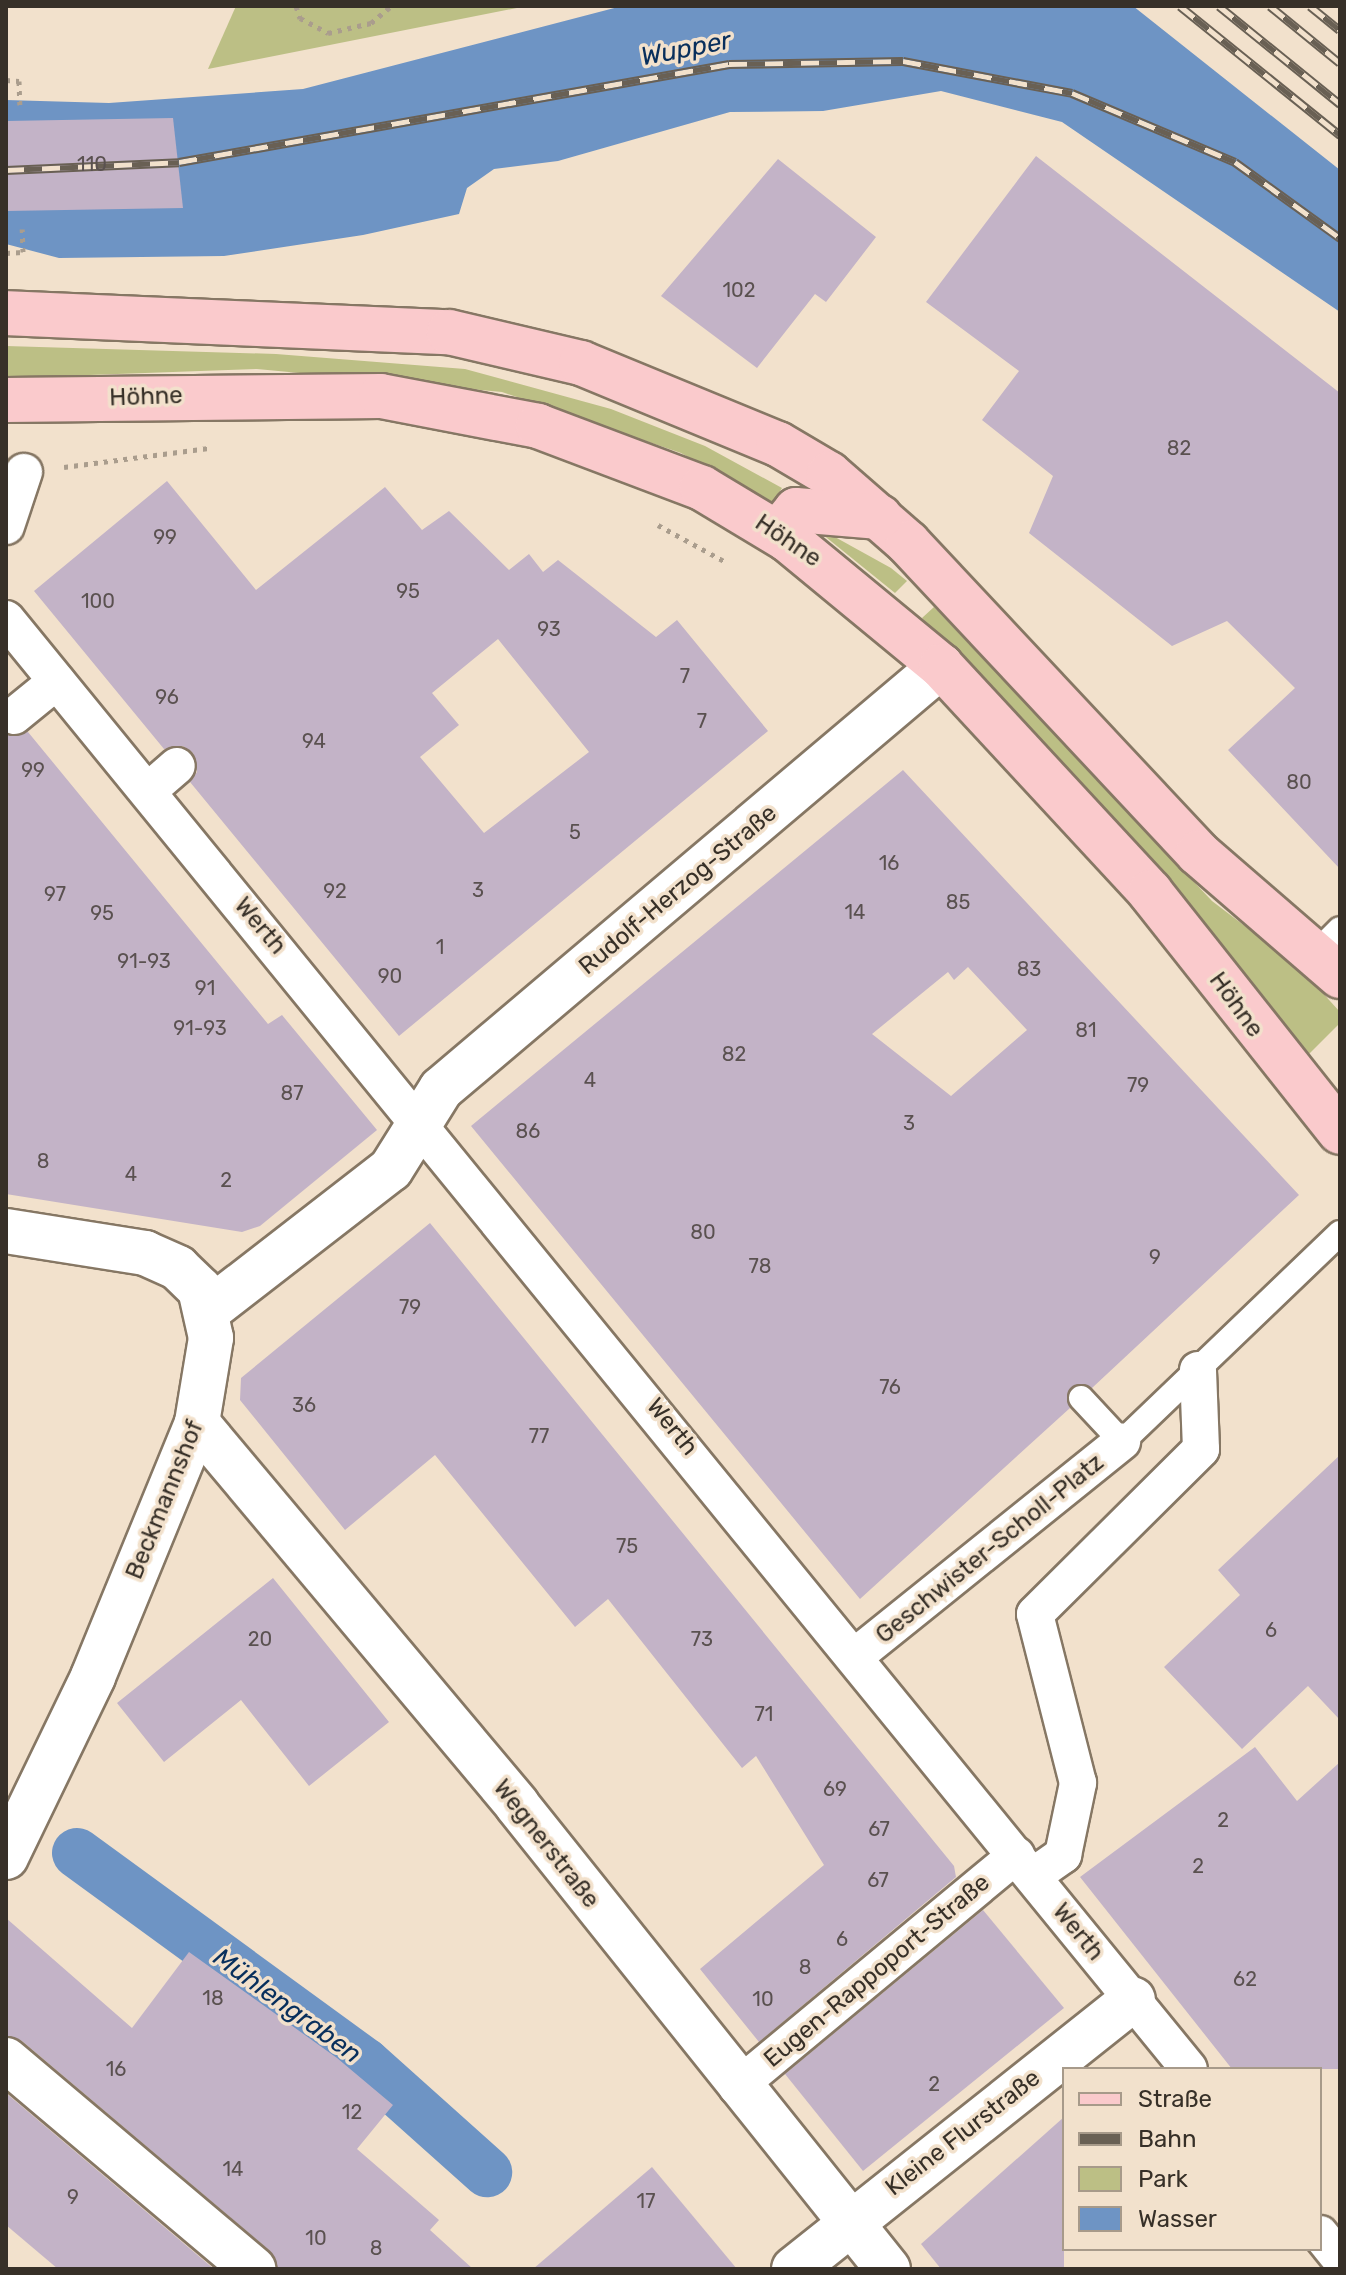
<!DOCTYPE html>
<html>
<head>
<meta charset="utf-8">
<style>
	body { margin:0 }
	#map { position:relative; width:1346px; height:2275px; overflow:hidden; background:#f2e1cc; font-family:Rubik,sans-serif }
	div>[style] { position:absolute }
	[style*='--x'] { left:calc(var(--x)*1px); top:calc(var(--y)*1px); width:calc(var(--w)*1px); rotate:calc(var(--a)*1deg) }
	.green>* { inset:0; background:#bcbf85 }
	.water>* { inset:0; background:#6e94c4 }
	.canal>* { height:50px; margin:-25px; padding:0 25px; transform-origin:25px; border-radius:25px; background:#6e94c4 }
	.building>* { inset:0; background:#c3b3c7 }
	.path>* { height:5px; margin-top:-2.5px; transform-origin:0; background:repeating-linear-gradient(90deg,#aa9d8d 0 4px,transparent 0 10px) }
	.roads { filter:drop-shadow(2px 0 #867764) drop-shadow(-2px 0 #867764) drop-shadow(0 2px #867764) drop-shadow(0 -2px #867764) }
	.service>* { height:24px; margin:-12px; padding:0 12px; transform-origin:12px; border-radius:12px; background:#fff }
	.pedestrian>* { height:36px; margin:-18px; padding:0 18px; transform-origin:18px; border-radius:18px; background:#fff }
	.minor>* { height:44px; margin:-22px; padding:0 22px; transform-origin:22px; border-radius:22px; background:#fff }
	.primary>* { height:44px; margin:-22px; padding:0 22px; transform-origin:22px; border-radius:22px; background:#facacc }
	.rail>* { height:9px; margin-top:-4.5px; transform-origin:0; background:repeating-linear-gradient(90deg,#f2e1cc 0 18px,#696054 0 36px); box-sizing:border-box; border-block:2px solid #696054 }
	span { translate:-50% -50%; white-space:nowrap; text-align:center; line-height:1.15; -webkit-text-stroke:7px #f2e1cc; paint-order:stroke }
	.number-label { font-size:20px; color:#5a5150 }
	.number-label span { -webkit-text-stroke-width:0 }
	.street-label { font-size:24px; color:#373028 }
	.water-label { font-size:26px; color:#082f5c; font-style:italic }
	.frame { position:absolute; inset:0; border:8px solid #373028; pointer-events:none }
	.legend { position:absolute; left:1062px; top:2067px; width:260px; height:184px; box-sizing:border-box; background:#f2e1cc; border:2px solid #a79a8a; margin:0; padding:10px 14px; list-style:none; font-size:24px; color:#373028 }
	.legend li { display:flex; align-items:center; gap:16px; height:40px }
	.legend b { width:40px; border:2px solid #a79a8a }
</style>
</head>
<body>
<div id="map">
	<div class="green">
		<div style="clip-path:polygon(236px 6px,527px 6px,208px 69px)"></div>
		<div style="clip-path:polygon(6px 346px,276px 354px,465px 369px,611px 409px,705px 446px,782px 488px,772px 504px,681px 453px,502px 392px,257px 369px,6px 378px)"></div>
		<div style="clip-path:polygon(806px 521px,891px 568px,907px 581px,895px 593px)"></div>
		<div style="clip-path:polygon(934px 607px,1212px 901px,1300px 968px,1340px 1012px,1340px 1023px,1306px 1057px,1080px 785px,922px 618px)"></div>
	</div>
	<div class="water">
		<div style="clip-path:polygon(622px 6px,1133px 6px,1340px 170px,1340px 312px,1062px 122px,941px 91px,823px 111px,730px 112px,558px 161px,494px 169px,467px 188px,459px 214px,363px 235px,224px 256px,59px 258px,6px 244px,6px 100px,109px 103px,303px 89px)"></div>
	</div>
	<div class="canal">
		<div style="--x:77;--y:1853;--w:356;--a:36.1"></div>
		<div style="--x:365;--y:2063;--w:164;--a:41.8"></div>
	</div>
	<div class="building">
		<div style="clip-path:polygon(173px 118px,183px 208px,6px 211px,6px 121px)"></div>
		<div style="clip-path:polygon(1036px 156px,1340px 393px,1340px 869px,1228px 750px,1295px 688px,1227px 621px,1172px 646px,1029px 533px,1053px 476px,982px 420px,1019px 371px,926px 302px)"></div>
		<div style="clip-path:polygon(778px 159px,876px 237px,826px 302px,815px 294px,757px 368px,661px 296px)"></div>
		<div style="clip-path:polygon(evenodd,167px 481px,256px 590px,385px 487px,422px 530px,449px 511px,509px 570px,529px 554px,543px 572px,558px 560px,656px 637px,677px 620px,768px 731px,399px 1036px,190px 782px,197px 772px,193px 753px,183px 746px,164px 749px,34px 591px,167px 481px,498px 639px,589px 752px,484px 833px,420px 757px,459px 725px,432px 693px,498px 639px)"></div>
		<div style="clip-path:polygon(28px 732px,268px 1024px,282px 1015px,377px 1130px,260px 1226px,242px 1232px,6px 1194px,6px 735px)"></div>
		<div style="clip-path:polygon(evenodd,903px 770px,1299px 1195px,1092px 1388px,1070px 1388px,1070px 1408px,860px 1599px,471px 1126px,903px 770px,968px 967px,1027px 1030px,951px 1096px,872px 1034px,948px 972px,954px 980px,968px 967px)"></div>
		<div style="clip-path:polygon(430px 1223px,954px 1866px,956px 1877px,759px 2042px,700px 1969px,824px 1865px,756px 1756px,742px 1768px,608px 1599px,575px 1627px,435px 1455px,345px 1530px,240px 1400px,241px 1378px)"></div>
		<div style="clip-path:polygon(1340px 1455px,1340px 1720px,1308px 1686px,1242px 1749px,1164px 1667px,1240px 1595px,1218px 1570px)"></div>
		<div style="clip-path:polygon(273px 1578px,389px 1722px,309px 1786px,241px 1700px,164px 1762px,117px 1703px)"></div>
		<div style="clip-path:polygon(1255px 1747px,1297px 1801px,1340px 1762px,1340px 2069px,1232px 2069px,1080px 1877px)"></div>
		<div style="clip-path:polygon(983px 1910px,1064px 2008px,863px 2171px,785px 2074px)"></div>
		<div style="clip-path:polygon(6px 1918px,132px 2028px,189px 1952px,337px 2058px,393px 2105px,357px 2149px,439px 2220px,430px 2230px,473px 2269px,277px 2269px,269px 2250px,22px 2041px,6px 2036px)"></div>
		<div style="clip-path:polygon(6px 2093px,214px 2269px,58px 2269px,6px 2225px)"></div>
		<div style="clip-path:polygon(1064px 2117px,1064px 2269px,941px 2269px,921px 2244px)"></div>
		<div style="clip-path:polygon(652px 2167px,737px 2269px,533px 2269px)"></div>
	</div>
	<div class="path">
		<div style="--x:296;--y:6;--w:13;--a:72"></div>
		<div style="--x:300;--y:18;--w:32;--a:28"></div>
		<div style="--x:328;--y:33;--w:44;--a:-13.1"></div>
		<div style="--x:371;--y:23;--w:26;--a:-40"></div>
		<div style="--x:6;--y:80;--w:13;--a:4"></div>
		<div style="--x:19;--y:81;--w:24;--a:88"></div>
		<div style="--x:6;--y:253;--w:17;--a:-3"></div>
		<div style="--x:23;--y:252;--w:23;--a:-92"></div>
		<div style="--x:64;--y:467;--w:146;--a:-7.5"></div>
		<div style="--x:658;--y:525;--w:77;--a:28.6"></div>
	</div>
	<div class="roads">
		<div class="service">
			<div style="--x:1315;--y:954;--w:35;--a:-45"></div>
			<div style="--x:1081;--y:1398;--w:60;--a:47"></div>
			<div style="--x:1122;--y:1442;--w:302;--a:-43.8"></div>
		</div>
		<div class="pedestrian">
			<div style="--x:6;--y:526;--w:57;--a:-71.6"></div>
			<div style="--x:6;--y:619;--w:1871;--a:50.79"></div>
			<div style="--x:14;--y:716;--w:55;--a:-39.1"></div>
			<div style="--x:148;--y:791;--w:38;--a:-41"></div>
			<div style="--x:858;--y:1654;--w:339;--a:-38.8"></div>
			<div style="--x:1033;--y:1876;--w:37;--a:-35"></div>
			<div style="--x:1063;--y:1855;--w:74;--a:-78.2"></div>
			<div style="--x:1078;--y:1783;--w:174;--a:-104.3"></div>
			<div style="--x:1035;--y:1614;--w:234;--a:-44.8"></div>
			<div style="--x:1201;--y:1449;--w:79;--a:-92.2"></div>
			<div style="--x:737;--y:2087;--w:363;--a:-39.7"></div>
			<div style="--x:1320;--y:2234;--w:32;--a:51"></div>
		</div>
		<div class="minor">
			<div style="--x:6;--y:1231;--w:141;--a:9"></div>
			<div style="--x:145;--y:1253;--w:36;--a:24"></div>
			<div style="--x:178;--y:1268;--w:30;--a:44"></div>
			<div style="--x:200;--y:1289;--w:50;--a:77.3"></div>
			<div style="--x:211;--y:1338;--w:86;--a:99.4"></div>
			<div style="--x:197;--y:1423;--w:274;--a:112.3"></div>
			<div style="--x:93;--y:1677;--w:200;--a:115.8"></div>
			<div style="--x:209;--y:1310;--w:230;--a:-37.8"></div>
			<div style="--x:391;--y:1169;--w:94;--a:-58"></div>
			<div style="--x:441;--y:1089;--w:655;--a:-40.23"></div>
			<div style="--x:197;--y:1423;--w:498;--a:50"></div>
			<div style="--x:517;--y:1805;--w:594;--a:51.36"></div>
			<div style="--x:6;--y:2060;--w:324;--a:40.2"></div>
			<div style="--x:794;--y:2269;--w:433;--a:-38.5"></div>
		</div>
		<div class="primary">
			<div style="--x:6;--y:313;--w:443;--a:2.5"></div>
			<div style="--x:449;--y:332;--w:136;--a:13.2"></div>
			<div style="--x:581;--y:363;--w:213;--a:22.4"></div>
			<div style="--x:778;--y:444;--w:59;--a:30.5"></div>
			<div style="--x:829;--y:474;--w:105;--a:41.1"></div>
			<div style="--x:908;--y:543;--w:424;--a:46.9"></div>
			<div style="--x:1198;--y:853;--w:188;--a:40.9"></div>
			<div style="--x:6;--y:400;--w:375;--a:-0.6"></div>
			<div style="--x:381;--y:396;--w:160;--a:10.8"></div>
			<div style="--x:538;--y:426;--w:175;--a:20.7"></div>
			<div style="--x:702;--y:488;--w:99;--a:31"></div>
			<div style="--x:787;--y:539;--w:200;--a:39.5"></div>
			<div style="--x:941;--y:666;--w:308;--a:47.2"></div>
			<div style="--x:1150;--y:892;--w:306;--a:51.6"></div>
			<div style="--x:787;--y:539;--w:14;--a:-102"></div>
			<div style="--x:784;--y:525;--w:19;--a:-51"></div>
			<div style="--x:796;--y:510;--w:84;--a:4.8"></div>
		</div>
	</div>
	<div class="rail">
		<div style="--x:1180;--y:6;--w:206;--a:38.9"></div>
		<div style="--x:1219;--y:6;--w:156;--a:39"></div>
		<div style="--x:1270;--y:6;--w:90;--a:39.2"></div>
		<div style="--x:1310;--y:6;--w:38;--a:39"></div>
		<div style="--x:6;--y:170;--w:173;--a:-2.6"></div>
		<div style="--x:179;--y:162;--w:559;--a:-10.1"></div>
		<div style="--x:729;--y:64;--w:174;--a:-1"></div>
		<div style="--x:903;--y:61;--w:172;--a:10.7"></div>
		<div style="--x:1072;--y:93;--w:177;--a:22.9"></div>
		<div style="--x:1235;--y:162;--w:130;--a:35.9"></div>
	</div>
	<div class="number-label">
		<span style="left:92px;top:164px">110</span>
		<span style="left:739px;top:290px">102</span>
		<span style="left:1179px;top:448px">82</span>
		<span style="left:165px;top:537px">99</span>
		<span style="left:408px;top:591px">95</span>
		<span style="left:98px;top:601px">100</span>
		<span style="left:549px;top:629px">93</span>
		<span style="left:685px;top:676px">7</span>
		<span style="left:167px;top:697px">96</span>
		<span style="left:702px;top:721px">7</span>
		<span style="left:314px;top:741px">94</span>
		<span style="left:33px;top:770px">99</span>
		<span style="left:1299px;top:782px">80</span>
		<span style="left:575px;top:832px">5</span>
		<span style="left:889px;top:863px">16</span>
		<span style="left:478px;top:890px">3</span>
		<span style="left:335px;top:891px">92</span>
		<span style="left:55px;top:894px">97</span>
		<span style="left:958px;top:902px">85</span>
		<span style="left:855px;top:912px">14</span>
		<span style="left:102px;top:913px">95</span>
		<span style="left:440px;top:947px">1</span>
		<span style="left:144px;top:961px">91-93</span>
		<span style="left:1029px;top:969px">83</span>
		<span style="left:390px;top:976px">90</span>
		<span style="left:205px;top:988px">91</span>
		<span style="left:200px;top:1028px">91-93</span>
		<span style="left:1086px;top:1030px">81</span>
		<span style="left:734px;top:1054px">82</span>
		<span style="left:590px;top:1080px">4</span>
		<span style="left:1138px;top:1085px">79</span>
		<span style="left:292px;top:1093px">87</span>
		<span style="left:909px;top:1123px">3</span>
		<span style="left:528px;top:1131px">86</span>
		<span style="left:43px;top:1161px">8</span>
		<span style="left:131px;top:1174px">4</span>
		<span style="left:226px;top:1180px">2</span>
		<span style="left:703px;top:1232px">80</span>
		<span style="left:1155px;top:1257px">9</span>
		<span style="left:760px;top:1266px">78</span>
		<span style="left:410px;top:1307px">79</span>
		<span style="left:890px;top:1387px">76</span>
		<span style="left:304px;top:1405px">36</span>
		<span style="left:539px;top:1436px">77</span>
		<span style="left:627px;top:1546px">75</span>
		<span style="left:1271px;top:1630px">6</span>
		<span style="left:260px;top:1639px">20</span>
		<span style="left:702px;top:1639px">73</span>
		<span style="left:764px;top:1714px">71</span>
		<span style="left:835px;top:1789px">69</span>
		<span style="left:1223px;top:1820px">2</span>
		<span style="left:879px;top:1829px">67</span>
		<span style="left:1198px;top:1866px">2</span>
		<span style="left:878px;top:1880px">67</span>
		<span style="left:842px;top:1939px">6</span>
		<span style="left:805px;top:1967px">8</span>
		<span style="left:1245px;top:1979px">62</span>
		<span style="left:213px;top:1998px">18</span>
		<span style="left:763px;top:1999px">10</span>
		<span style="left:116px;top:2069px">16</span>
		<span style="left:934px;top:2084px">2</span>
		<span style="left:352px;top:2112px">12</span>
		<span style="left:233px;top:2169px">14</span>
		<span style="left:73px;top:2197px">9</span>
		<span style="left:646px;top:2201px">17</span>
		<span style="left:316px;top:2238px">10</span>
		<span style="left:376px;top:2248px">8</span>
	</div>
	<div class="street-label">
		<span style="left:146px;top:397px;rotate:-2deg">Höhne</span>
		<span style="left:788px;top:541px;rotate:34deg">Höhne</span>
		<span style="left:678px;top:890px;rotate:-40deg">Rudolf-Herzog-Straße</span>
		<span style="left:260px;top:926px;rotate:50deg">Werth</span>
		<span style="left:1236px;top:1005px;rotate:54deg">Höhne</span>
		<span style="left:672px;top:1427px;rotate:51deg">Werth</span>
		<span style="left:165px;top:1500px;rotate:-68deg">Beckmannshof</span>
		<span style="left:990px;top:1549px;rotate:-39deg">Geschwister-Scholl-Platz</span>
		<span style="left:546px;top:1844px;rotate:52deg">Wegnerstraße</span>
		<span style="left:1078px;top:1932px;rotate:51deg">Werth</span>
		<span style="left:877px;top:1971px;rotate:-40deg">Eugen-Rappoport-Straße</span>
		<span style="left:963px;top:2133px;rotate:-38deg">Kleine Flurstraße</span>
	</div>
	<div class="water-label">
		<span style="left:686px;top:49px;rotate:-11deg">Wupper</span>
		<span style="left:287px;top:2006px;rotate:36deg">Mühlengraben</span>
	</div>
	<div class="frame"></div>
	<ul class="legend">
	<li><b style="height:10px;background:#facacc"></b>Straße</li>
	<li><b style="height:10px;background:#696054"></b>Bahn</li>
	<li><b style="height:22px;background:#bcbf85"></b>Park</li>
	<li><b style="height:22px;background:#6e94c4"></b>Wasser</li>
	</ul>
</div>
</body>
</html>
